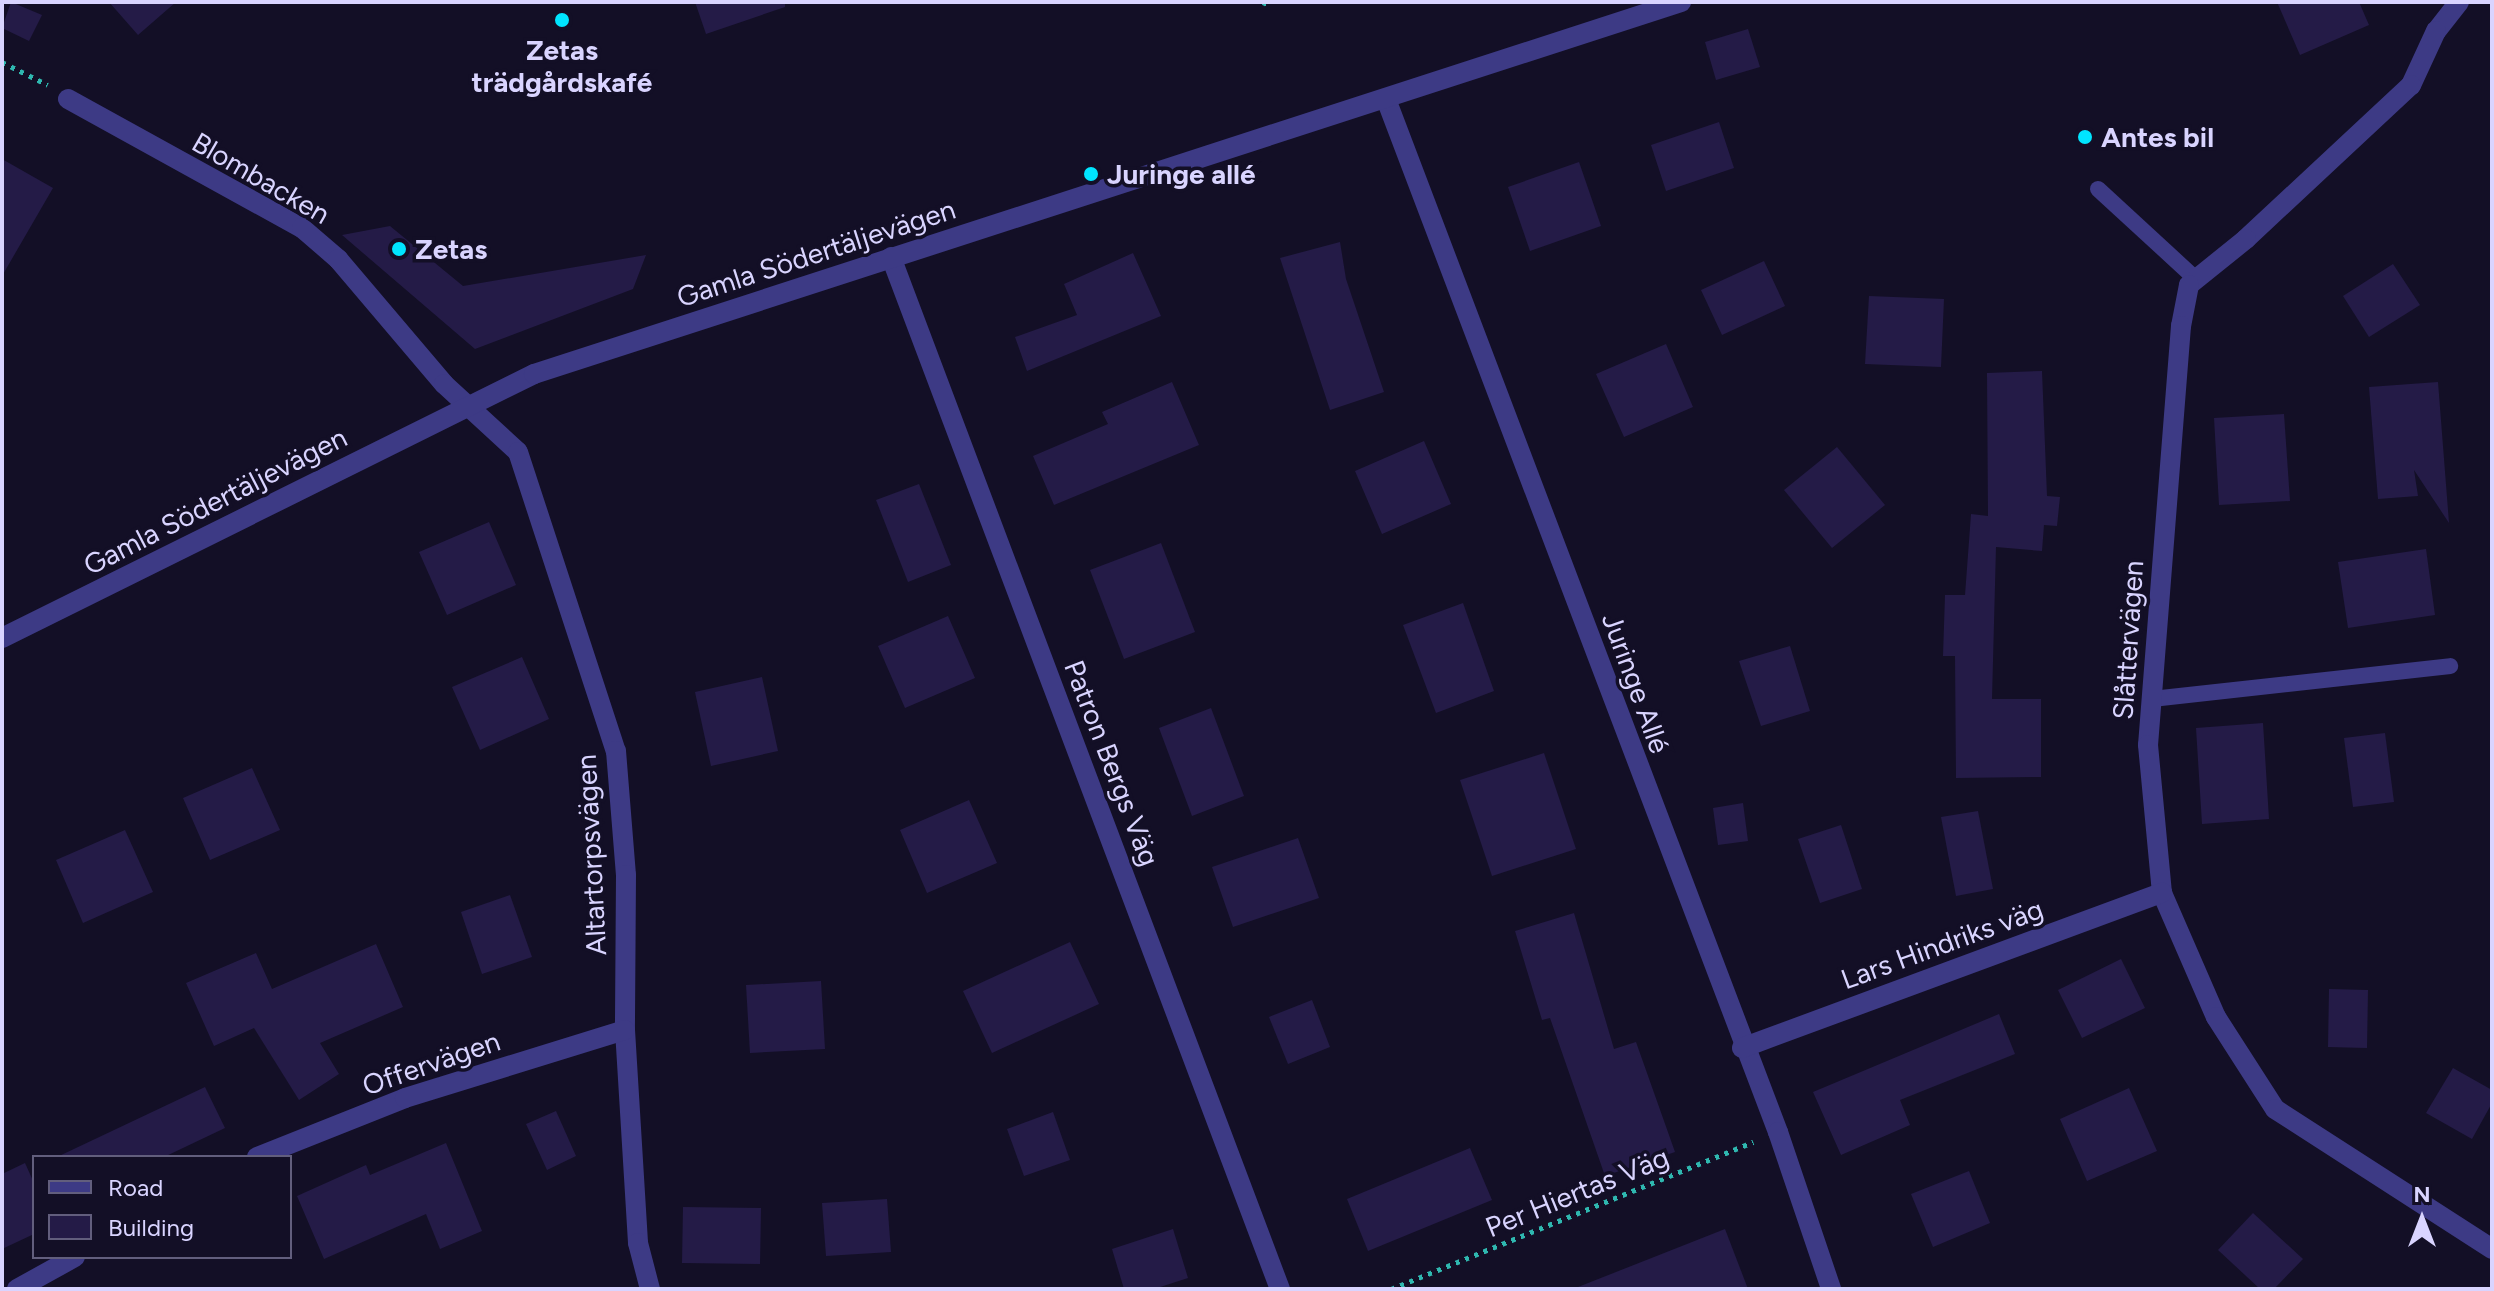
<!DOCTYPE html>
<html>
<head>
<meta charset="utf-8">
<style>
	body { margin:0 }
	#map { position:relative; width:2494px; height:1291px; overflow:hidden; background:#130f26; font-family:Figtree,sans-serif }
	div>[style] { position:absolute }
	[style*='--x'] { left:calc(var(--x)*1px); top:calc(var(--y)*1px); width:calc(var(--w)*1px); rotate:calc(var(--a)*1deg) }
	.building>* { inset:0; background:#241b47 }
	.path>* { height:5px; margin-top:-2.5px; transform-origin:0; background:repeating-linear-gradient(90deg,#2fb8b0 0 4px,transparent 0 10px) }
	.service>* { height:16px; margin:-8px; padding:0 8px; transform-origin:8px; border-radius:8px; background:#3d3a85 }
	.minor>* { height:20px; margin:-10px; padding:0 10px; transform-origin:10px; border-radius:10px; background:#3d3a85 }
	.dots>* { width:22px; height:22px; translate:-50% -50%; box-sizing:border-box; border:4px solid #130f26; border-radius:50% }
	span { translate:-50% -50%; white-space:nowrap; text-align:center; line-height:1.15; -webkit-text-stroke:7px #130f26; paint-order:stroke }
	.poi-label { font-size:28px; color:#d9d4ff; font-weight:700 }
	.left { translate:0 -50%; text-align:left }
	.street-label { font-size:28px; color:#d9d4ff }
	.frame { position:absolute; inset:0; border:4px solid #d9d4ff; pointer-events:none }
	.legend { position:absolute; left:32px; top:1155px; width:260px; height:104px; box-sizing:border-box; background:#130f26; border:2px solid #625e7d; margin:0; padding:10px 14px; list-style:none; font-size:24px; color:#d9d4ff }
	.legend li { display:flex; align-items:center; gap:16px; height:40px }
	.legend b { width:40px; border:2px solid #625e7d }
	.north { position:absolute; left:2382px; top:1179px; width:80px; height:80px; -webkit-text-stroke:6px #130f26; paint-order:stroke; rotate:0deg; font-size:22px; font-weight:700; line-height:32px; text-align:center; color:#d9d4ff }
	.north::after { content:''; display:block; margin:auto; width:28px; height:36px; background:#d9d4ff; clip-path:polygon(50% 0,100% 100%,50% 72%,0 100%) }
</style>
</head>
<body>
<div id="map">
	<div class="building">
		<div style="clip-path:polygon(11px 2px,42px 15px,29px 41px,2px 28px)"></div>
		<div style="clip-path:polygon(109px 2px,176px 2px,138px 35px)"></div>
		<div style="clip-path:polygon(695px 2px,785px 2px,785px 7px,706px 34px)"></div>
		<div style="clip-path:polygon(2277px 2px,2359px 2px,2369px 25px,2300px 55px)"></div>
		<div style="clip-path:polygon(1748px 29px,1760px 67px,1716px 80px,1705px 42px)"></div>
		<div style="clip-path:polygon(1719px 122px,1734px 168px,1666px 191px,1651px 145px)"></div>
		<div style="clip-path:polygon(2px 159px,53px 188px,2px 276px)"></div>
		<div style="clip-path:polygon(1579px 162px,1601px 226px,1530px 251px,1508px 187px)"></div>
		<div style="clip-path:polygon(390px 226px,463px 286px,646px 255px,633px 289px,475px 349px,342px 235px)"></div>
		<div style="clip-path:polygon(1340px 242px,1346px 279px,1384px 392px,1330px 410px,1280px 258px)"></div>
		<div style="clip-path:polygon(1133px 253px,1161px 316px,1027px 371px,1015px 337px,1077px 315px,1064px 284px)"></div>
		<div style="clip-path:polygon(1764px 261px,1785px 306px,1722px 335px,1701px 290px)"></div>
		<div style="clip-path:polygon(2393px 264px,2420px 305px,2369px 337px,2343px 296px)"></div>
		<div style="clip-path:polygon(1869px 296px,1944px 299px,1941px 367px,1865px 364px)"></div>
		<div style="clip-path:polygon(1666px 344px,1693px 407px,1624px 437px,1596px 374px)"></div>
		<div style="clip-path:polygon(2042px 371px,2047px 496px,2060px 497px,2057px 526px,2044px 525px,2042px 551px,1996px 547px,1992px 699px,2041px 699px,2041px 777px,1956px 778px,1955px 656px,1943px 656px,1945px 595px,1965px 595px,1971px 514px,1988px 516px,1987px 373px)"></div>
		<div style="clip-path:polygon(1172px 382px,1199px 445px,1054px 505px,1033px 456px,1108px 424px,1102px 412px)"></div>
		<div style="clip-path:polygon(2438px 382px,2449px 523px,2414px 470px,2418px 496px,2378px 499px,2369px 387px)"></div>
		<div style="clip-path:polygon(2284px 414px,2290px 501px,2219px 505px,2214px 418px)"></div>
		<div style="clip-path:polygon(1424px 441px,1451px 504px,1382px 534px,1355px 471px)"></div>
		<div style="clip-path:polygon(1837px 447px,1885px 505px,1832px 548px,1784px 490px)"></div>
		<div style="clip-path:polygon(919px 484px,951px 565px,908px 582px,876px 500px)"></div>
		<div style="clip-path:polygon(489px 522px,516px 585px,447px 615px,419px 552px)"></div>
		<div style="clip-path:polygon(1161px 543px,1195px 632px,1124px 659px,1090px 570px)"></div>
		<div style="clip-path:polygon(2426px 549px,2435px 615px,2348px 628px,2338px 562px)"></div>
		<div style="clip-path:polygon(1463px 603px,1494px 691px,1436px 713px,1403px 625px)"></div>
		<div style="clip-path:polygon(948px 616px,975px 678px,905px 708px,878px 646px)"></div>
		<div style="clip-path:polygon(1790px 646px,1810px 711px,1761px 726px,1739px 661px)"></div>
		<div style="clip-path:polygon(522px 657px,549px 719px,480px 750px,452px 687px)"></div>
		<div style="clip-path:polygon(762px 677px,778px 751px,711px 766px,695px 692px)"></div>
		<div style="clip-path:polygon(1211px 708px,1244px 796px,1192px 816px,1159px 728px)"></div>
		<div style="clip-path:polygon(2263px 723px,2269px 819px,2202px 824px,2196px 728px)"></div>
		<div style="clip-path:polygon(2385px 733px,2394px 802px,2353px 807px,2344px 738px)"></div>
		<div style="clip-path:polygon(1544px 753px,1576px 849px,1492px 876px,1460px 780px)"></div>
		<div style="clip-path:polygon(252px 768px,280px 830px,210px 860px,183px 798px)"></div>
		<div style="clip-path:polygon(969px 800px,997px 863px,927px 893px,900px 830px)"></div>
		<div style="clip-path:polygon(1743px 803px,1748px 841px,1718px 845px,1713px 808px)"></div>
		<div style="clip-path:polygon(1978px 811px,1993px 889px,1956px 896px,1941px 817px)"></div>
		<div style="clip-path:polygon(1841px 825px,1862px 889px,1820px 903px,1798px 839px)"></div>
		<div style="clip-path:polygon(125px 830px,153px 892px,83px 923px,56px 860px)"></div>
		<div style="clip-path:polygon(1298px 838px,1319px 898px,1233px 927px,1212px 867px)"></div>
		<div style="clip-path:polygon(510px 895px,532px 957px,482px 974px,461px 912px)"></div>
		<div style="clip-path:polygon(1574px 913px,1614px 1049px,1636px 1042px,1675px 1152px,1605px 1176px,1550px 1018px,1542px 1020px,1515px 931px)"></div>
		<div style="clip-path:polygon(1070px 942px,1099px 1004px,992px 1053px,963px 991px)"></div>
		<div style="clip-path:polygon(376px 944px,403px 1007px,320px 1043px,339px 1074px,299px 1100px,254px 1028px,214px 1046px,186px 983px,256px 953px,272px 989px)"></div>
		<div style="clip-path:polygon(2121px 959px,2145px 1008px,2082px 1038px,2058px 990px)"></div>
		<div style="clip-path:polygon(821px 981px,825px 1049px,750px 1053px,746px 985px)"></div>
		<div style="clip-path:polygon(2329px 989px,2368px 990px,2367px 1048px,2328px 1047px)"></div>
		<div style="clip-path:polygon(1312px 1000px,1330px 1047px,1288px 1064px,1269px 1017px)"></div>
		<div style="clip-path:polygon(1999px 1014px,2015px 1054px,1900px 1100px,1910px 1125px,1841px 1155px,1813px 1092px)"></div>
		<div style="clip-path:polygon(2453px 1068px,2492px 1090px,2492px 1103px,2472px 1139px,2426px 1113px)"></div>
		<div style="clip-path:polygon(205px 1087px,225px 1128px,164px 1157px,57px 1157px)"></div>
		<div style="clip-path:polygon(2129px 1088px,2157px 1151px,2087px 1181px,2060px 1119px)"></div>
		<div style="clip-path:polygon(556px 1111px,576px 1156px,547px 1170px,526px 1124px)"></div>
		<div style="clip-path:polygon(1053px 1112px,1070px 1160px,1024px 1176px,1007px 1129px)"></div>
		<div style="clip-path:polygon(446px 1143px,482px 1231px,440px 1249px,426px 1214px,324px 1259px,297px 1196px,366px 1165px,370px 1175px)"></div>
		<div style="clip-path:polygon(1470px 1148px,1492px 1200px,1368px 1251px,1347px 1199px)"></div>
		<div style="clip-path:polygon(25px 1163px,34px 1183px,34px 1234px,2px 1249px,2px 1174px)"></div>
		<div style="clip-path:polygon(1969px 1171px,1990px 1223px,1933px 1247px,1911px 1194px)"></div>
		<div style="clip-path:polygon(887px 1199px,891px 1252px,826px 1256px,822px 1203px)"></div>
		<div style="clip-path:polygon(683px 1207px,761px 1208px,760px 1264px,682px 1263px)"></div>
		<div style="clip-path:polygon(2253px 1213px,2303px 1259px,2274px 1289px,2260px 1289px,2218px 1250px)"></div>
		<div style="clip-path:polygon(1173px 1229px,1188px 1278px,1154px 1289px,1124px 1289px,1112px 1249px)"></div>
		<div style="clip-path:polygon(1725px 1229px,1748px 1289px,1578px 1289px,1578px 1287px)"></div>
	</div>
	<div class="path">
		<div style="--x:1263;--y:2;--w:9;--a:27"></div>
		<div style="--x:2;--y:62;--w:51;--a:26.6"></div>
		<div style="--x:1391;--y:1289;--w:391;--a:-22.1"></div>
	</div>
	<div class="service">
		<div style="--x:2098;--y:189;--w:133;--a:42.6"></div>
		<div style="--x:2152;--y:699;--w:300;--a:-6.3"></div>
	</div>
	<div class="minor">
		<div style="--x:2459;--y:2;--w:37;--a:128"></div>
		<div style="--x:2436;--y:31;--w:60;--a:114.8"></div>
		<div style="--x:2411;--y:85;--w:226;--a:137"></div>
		<div style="--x:2246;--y:239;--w:73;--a:141.1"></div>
		<div style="--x:2189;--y:285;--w:42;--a:101"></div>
		<div style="--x:2181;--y:326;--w:420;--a:94.5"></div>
		<div style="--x:2148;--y:745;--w:149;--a:84.6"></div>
		<div style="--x:2162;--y:893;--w:135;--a:66.5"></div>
		<div style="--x:2216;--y:1017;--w:109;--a:57.3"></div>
		<div style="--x:2275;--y:1109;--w:258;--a:32.8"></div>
		<div style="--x:68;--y:99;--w:267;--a:28.9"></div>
		<div style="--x:302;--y:228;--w:48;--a:40.7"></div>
		<div style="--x:338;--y:259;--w:164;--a:49.7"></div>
		<div style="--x:444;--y:384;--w:100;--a:42.6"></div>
		<div style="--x:518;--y:452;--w:315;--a:71.9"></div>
		<div style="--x:616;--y:751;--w:124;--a:85.4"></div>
		<div style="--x:626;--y:875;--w:155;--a:90.4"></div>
		<div style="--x:625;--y:1030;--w:213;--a:86.5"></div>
		<div style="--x:638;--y:1243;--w:48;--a:75.4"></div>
		<div style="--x:1386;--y:99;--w:1105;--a:69.22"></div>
		<div style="--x:1778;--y:1132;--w:166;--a:71.3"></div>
		<div style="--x:891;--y:257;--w:1103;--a:69.35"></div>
		<div style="--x:2;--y:638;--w:594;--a:-26.39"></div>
		<div style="--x:534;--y:374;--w:1206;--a:-17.97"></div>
		<div style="--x:1742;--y:1048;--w:448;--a:-20.3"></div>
		<div style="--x:257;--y:1157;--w:159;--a:-21.7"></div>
		<div style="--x:405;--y:1098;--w:230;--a:-17.2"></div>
		<div style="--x:17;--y:1289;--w:66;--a:-28.9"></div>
	</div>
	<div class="dots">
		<div style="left:562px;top:20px;background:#00e5ff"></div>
		<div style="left:2085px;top:137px;background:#00e5ff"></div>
		<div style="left:1091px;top:174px;background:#00e5ff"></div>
		<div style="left:399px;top:249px;background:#00e5ff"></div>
	</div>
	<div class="poi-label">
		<span style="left:562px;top:66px">Zetas<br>trädgårdskafé</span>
		<span class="left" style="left:2101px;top:137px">Antes bil</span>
		<span class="left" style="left:1107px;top:174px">Juringe allé</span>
		<span class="left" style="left:415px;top:249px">Zetas</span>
	</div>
	<div class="street-label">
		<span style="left:261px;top:178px;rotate:30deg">Blombacken</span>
		<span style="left:816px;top:253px;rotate:-18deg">Gamla Södertäljevägen</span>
		<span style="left:215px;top:501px;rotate:-27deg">Gamla Södertäljevägen</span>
		<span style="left:2128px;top:640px;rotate:-86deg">Slåttervägen</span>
		<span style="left:1636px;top:683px;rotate:70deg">Juringe Allé</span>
		<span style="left:1112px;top:763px;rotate:69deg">Patron Bergs Väg</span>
		<span style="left:591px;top:855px;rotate:-93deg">Altartorpsvägen</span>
		<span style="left:1942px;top:944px;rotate:-20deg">Lars Hindriks väg</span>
		<span style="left:431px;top:1063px;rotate:-19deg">Offervägen</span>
		<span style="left:1577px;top:1192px;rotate:-22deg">Per Hiertas Väg</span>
	</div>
	<div class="frame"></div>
	<ul class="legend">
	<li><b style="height:10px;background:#3d3a85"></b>Road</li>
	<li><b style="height:22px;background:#241b47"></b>Building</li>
	</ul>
	<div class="north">N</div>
</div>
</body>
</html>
